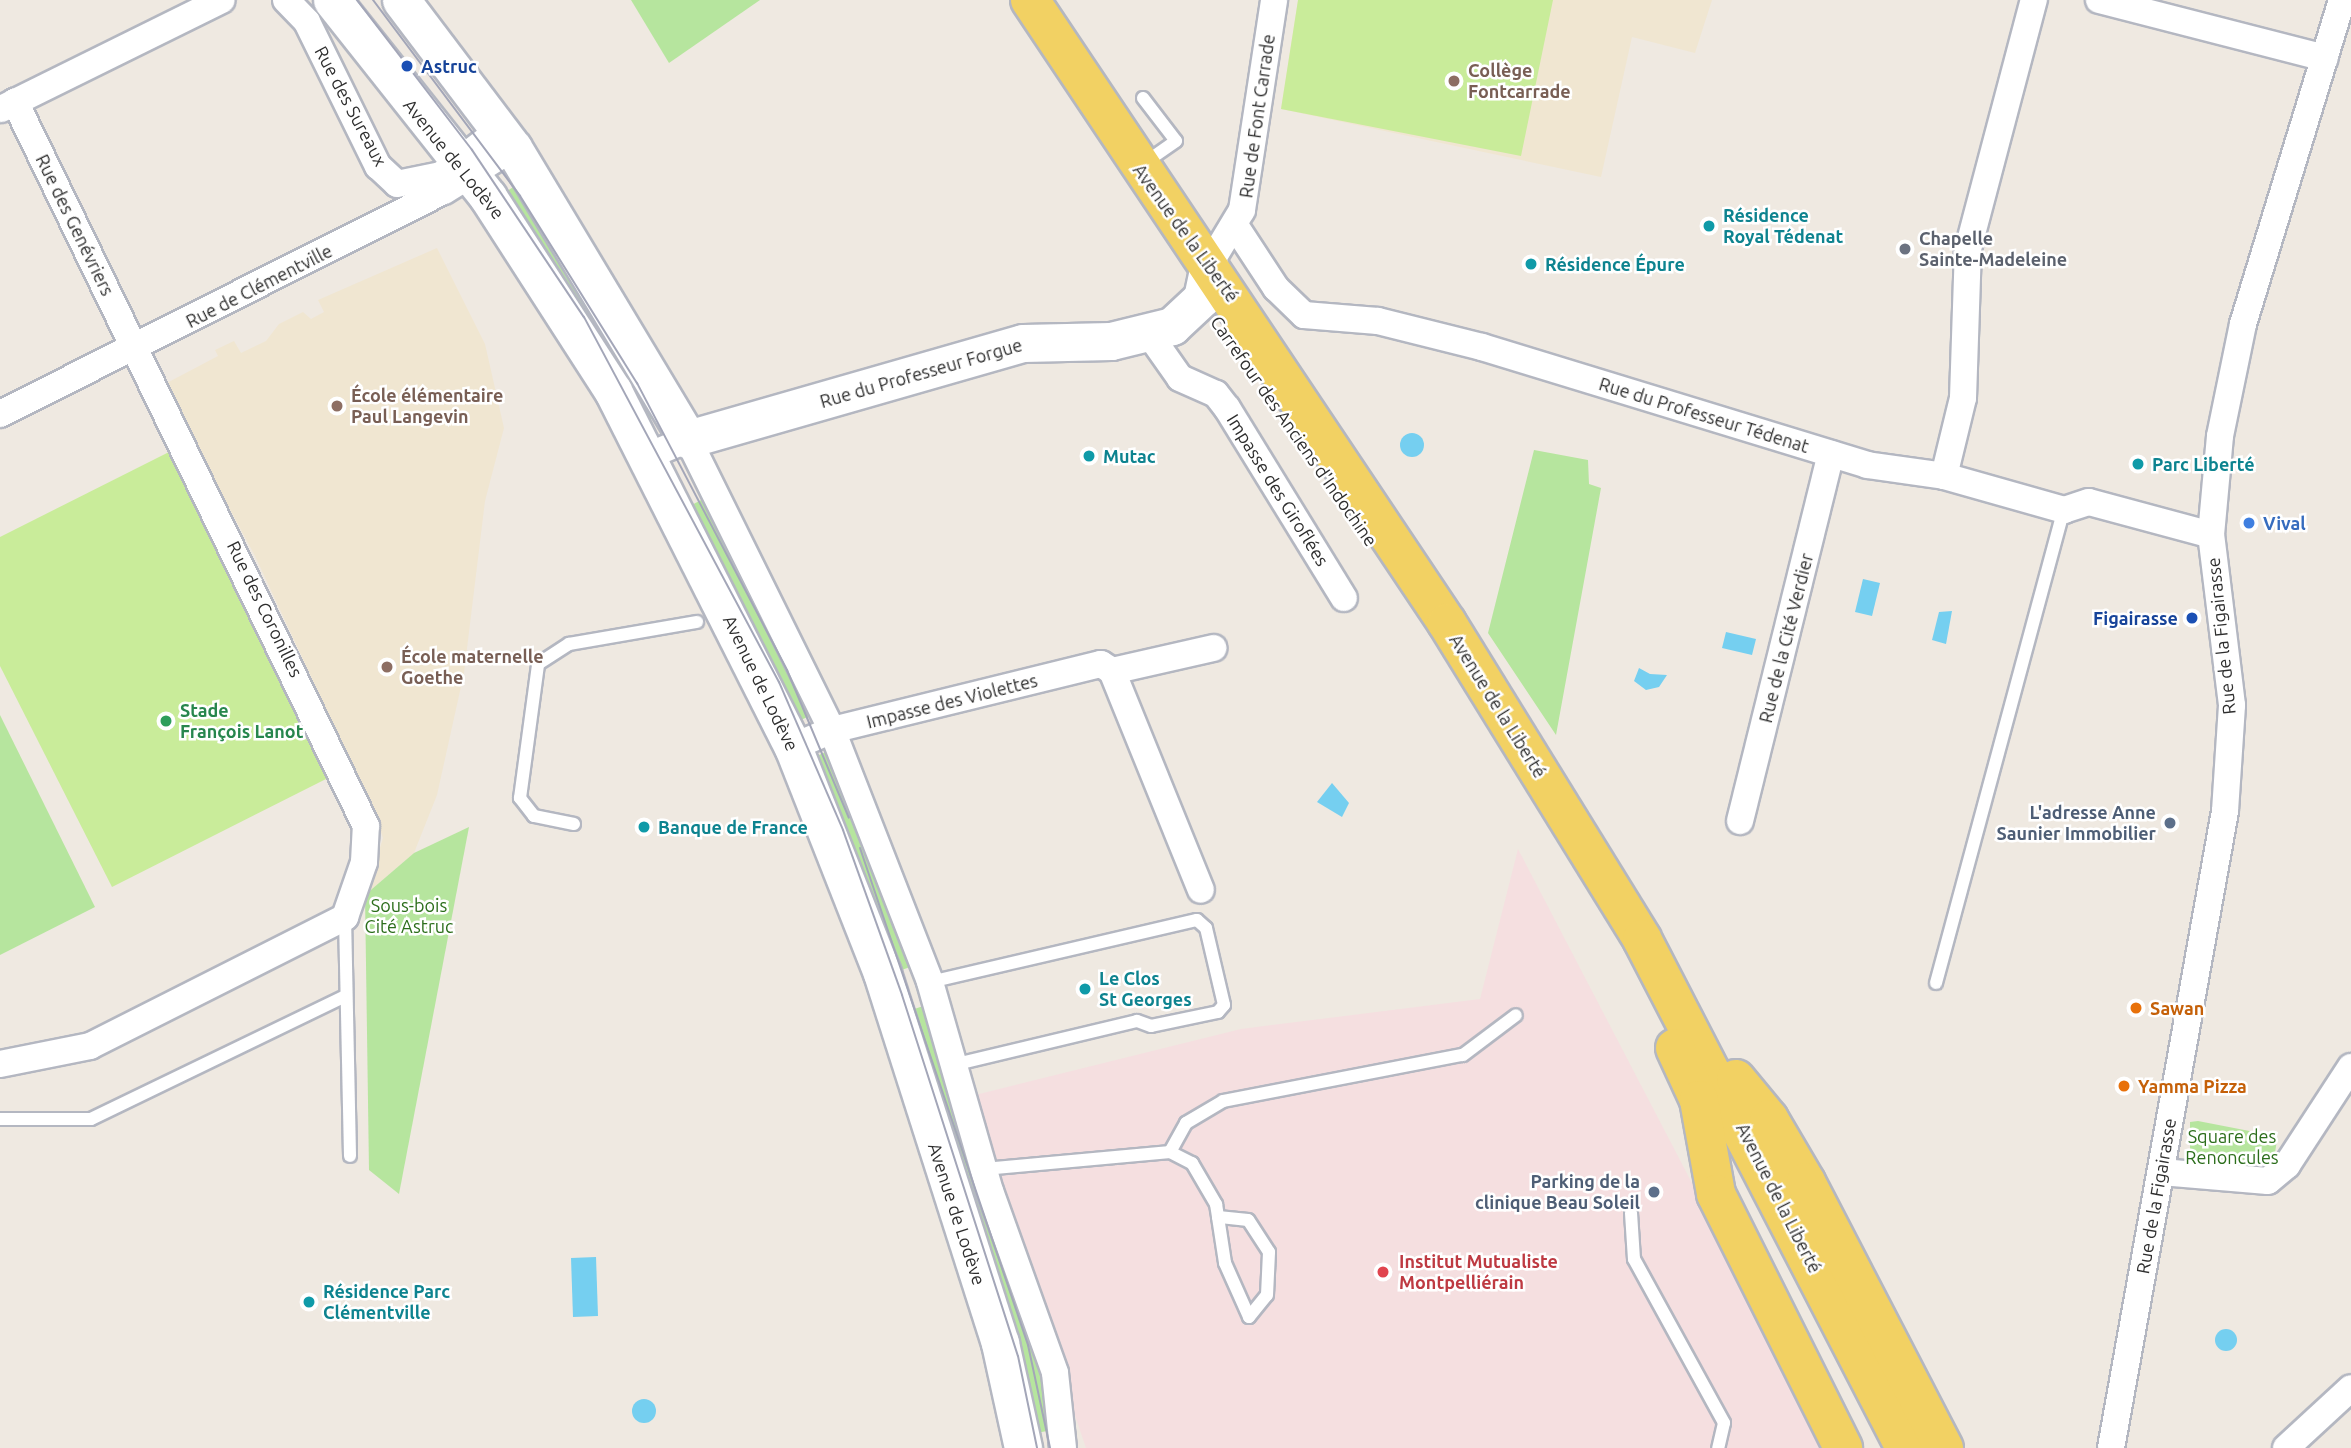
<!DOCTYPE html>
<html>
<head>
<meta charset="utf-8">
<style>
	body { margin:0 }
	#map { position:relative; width:2351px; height:1448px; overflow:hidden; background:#efe9e1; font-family:Ubuntu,sans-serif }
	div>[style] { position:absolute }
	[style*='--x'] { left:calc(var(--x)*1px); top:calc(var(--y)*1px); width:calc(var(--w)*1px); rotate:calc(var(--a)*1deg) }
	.education>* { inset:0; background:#f0e6d1 }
	.medical>* { inset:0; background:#f5dfe0 }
	.green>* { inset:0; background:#b6e59e }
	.pitch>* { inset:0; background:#c9ec9a }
	.water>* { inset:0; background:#75cff0 }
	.round { border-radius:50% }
	.roads { filter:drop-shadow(2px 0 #b4b7c1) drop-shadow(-2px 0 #b4b7c1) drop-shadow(0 2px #b4b7c1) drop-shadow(0 -2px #b4b7c1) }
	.lane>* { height:12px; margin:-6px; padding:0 6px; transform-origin:6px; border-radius:6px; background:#fff }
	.street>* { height:26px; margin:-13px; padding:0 13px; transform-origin:13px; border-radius:13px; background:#fff }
	.secondary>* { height:37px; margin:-18.5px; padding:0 18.5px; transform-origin:18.5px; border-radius:18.5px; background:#fff }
	.primary>* { height:38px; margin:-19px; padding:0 19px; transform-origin:19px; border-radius:19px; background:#f2d163 }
	.tram>* { height:2px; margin:-1px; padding:0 1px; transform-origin:1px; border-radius:1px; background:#a3a6b8 }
	.dots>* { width:19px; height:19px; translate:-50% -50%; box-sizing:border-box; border:4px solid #fff; border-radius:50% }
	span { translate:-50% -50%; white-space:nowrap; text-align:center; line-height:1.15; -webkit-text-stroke:5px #fff; paint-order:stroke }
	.transit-label { font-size:18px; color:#164399; font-weight:700 }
	.left { translate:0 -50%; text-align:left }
	.right { translate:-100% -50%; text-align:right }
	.education-label { font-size:18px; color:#785e54; font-weight:700 }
	.street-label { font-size:18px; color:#2e2e2e }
	.culture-label { font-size:18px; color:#0d838f; font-weight:700 }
	.worship-label { font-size:18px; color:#5b616d; font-weight:700 }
	.shop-label { font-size:18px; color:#366cbe; font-weight:700 }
	.leisure-label { font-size:18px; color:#27864d; font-weight:700 }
	.service-label { font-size:18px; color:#4e5e75; font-weight:700 }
	.park-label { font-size:18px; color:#2c6e1b }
	.food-label { font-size:18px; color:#c56008; font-weight:700 }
	.health-label { font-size:18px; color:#be3a42; font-weight:700 }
</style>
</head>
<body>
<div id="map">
	<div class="education">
		<div style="clip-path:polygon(1298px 0,1712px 0,1695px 53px,1632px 37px,1601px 177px,1281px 109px)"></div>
		<div style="clip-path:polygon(437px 248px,485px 344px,504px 428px,485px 501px,464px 673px,437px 795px,414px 853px,365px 895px,383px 838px,374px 812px,255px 556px,163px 385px,218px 356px,215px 350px,234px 341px,241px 353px,266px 341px,279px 324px,303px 312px,311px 319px,324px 312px,318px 300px)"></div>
	</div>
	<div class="medical">
		<div style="clip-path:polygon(1518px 849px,1830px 1448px,1086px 1448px,967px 1097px,1241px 1029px,1480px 999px)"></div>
	</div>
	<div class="green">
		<div style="clip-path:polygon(631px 0,760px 0,669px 63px)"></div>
		<div style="clip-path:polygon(519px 183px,662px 413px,640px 425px,497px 198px)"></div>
		<div style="clip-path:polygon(1534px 450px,1588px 460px,1589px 484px,1601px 488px,1556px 735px,1488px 633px)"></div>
		<div style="clip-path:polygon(705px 498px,814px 714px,792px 724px,684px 509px)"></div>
		<div style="clip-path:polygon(0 715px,95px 907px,0 955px)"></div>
		<div style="clip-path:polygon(830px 750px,913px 966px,890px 974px,808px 760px)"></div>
		<div style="clip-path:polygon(469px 827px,399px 1194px,369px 1170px,365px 895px,414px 853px)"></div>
		<div style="clip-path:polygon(926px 1005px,1041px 1359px,1052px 1430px,1026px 1435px,903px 1013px)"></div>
		<div style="clip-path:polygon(2198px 1121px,2270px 1135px,2277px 1140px,2274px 1159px,2252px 1171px,2190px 1160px,2190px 1122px)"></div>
	</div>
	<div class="pitch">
		<div style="clip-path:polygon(1298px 0,1553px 0,1521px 156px,1281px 109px)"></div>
		<div style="clip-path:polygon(171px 451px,332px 776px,112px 887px,0 666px,0 537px)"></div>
	</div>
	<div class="water">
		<div class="round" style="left:1400px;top:433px;width:24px;height:24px"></div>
		<div style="clip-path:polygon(1863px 579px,1880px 583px,1872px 616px,1855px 612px)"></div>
		<div style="clip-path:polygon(1952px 611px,1946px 644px,1932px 640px,1939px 612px)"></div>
		<div style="clip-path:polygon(1726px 632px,1756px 639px,1752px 655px,1722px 648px)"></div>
		<div style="clip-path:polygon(1639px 668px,1650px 674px,1667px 675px,1659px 687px,1646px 690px,1634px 681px)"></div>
		<div style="clip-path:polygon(1332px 783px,1349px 803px,1342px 817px,1317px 802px)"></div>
		<div style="clip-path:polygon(596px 1257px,598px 1316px,573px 1317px,571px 1258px)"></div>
		<div class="round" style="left:2215px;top:1329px;width:22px;height:22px"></div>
		<div class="round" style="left:632px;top:1399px;width:24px;height:24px"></div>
	</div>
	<div class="roads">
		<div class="lane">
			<div style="--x:1143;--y:98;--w:54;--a:52.5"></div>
			<div style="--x:1176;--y:141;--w:40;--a:145.1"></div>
			<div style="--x:574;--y:824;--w:41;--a:-168.7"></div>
			<div style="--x:534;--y:816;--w:23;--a:-128"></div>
			<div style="--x:520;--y:798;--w:135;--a:-82.3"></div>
			<div style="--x:538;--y:664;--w:37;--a:-33"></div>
			<div style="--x:569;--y:644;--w:130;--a:-9.8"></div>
			<div style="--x:345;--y:917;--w:239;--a:88.8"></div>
			<div style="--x:930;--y:982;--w:274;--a:-13.1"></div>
			<div style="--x:1197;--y:920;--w:12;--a:42"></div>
			<div style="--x:1206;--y:928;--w:79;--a:76.8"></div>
			<div style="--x:1224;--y:1005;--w:9;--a:131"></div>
			<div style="--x:1218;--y:1012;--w:68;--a:168.2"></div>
			<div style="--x:1151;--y:1026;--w:15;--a:-160"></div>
			<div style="--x:1137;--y:1021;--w:189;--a:166.6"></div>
			<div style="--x:1936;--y:983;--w:490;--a:-74.9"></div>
			<div style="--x:0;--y:1119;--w:91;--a:0"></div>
			<div style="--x:91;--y:1119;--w:280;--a:-25.8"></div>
			<div style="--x:1170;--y:1152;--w:33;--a:-61"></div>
			<div style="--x:1186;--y:1123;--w:43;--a:-30.7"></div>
			<div style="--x:1223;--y:1101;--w:244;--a:-10.9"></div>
			<div style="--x:1463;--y:1055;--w:66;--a:-37"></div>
			<div style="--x:984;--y:1169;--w:187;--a:-5.2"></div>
			<div style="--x:1170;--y:1152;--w:25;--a:27"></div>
			<div style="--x:1192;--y:1163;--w:48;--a:59.7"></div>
			<div style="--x:1216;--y:1204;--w:13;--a:81"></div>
			<div style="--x:1218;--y:1217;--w:47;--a:81.3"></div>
			<div style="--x:1225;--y:1263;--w:59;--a:66"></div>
			<div style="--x:1249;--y:1317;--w:28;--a:-51"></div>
			<div style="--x:1267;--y:1295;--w:43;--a:-87.3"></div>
			<div style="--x:1269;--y:1252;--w:38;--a:-123"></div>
			<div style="--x:1248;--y:1220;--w:30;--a:-174"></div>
			<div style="--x:1631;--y:1213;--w:46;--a:86.3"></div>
			<div style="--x:1634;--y:1259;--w:187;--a:61.2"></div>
			<div style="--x:1724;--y:1423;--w:26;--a:103"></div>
		</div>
		<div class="street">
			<div style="--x:286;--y:0;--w:30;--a:46"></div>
			<div style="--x:307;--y:22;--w:161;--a:63.8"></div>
			<div style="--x:378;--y:166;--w:26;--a:43"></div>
			<div style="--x:397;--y:184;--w:45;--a:-11.6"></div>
			<div style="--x:441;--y:175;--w:73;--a:-37.8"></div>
			<div style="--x:2099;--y:0;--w:233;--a:14.4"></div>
			<div style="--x:1;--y:109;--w:246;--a:-26.3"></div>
			<div style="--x:1236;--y:227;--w:73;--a:56.7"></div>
			<div style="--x:1276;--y:288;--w:39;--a:44"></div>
			<div style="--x:1304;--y:315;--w:74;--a:4.6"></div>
			<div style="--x:1378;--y:321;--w:107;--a:14"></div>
			<div style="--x:1482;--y:347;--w:403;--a:17"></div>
			<div style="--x:1867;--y:465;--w:78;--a:8.1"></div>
			<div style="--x:1944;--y:476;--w:125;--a:15.8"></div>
			<div style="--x:2064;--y:510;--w:26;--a:-18"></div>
			<div style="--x:2089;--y:502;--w:126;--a:15.1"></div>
			<div style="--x:1209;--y:265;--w:64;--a:-59"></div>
			<div style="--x:1242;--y:210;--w:212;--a:-81.3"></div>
			<div style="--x:1147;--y:331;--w:57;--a:54.9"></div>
			<div style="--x:1180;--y:378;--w:39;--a:24"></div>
			<div style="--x:1216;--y:394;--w:18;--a:52"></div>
			<div style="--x:1227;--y:408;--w:223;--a:58.4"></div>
			<div style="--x:0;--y:414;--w:497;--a:-26.7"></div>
			<div style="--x:444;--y:191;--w:81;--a:-31.9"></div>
			<div style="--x:648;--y:456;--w:43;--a:-23"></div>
			<div style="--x:688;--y:439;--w:325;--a:63.7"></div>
			<div style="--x:832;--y:730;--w:270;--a:68.7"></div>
			<div style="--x:930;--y:982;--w:217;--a:74"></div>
			<div style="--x:990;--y:1191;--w:193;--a:70.3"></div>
			<div style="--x:1055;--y:1373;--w:75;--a:83.9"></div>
			<div style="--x:1944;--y:476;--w:80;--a:-76.3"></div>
			<div style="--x:1963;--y:398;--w:149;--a:-88.1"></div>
			<div style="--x:1968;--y:249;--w:258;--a:-75.2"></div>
			<div style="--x:1112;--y:671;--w:104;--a:-12.8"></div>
			<div style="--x:793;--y:747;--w:43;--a:-23.6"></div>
			<div style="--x:832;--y:730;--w:277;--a:-13.8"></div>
			<div style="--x:1101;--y:664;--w:13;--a:32"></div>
			<div style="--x:1112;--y:671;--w:236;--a:67.9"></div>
			<div style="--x:1740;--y:821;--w:378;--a:-76.1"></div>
			<div style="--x:0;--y:1064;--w:92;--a:-11.3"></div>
			<div style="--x:90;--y:1046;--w:286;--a:-26.8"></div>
			<div style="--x:345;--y:917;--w:58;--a:-70.9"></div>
			<div style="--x:364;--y:862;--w:36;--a:-87"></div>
			<div style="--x:366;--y:826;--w:805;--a:-115.86"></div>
			<div style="--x:2161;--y:1172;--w:107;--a:4.8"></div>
			<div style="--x:2268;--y:1181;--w:25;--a:-40"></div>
			<div style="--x:2287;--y:1165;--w:117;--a:-56.9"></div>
			<div style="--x:2111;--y:1448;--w:647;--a:-79.85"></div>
			<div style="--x:2225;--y:811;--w:106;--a:-86.2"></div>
			<div style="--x:2232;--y:705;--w:171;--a:-97"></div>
			<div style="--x:2211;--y:535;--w:99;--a:-84.8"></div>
			<div style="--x:2220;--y:436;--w:114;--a:-78.4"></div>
			<div style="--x:2243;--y:324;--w:339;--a:-73"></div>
			<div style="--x:2286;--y:1448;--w:88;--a:-42.7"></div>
		</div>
		<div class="secondary">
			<div style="--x:332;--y:0;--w:251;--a:51.6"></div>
			<div style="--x:488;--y:197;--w:231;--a:57.2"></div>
			<div style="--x:613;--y:391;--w:399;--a:63.2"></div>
			<div style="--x:793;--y:747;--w:243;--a:68.5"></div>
			<div style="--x:882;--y:973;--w:388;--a:72.3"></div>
			<div style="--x:1000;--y:1343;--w:107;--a:77.6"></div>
			<div style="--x:401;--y:0;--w:186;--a:52.9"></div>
			<div style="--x:513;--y:148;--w:340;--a:59"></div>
			<div style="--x:688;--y:439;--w:348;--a:-16"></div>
			<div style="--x:1023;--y:343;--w:88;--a:-1.3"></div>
			<div style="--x:1111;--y:341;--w:63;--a:-13.8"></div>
			<div style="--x:1172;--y:326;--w:41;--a:-43"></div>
			<div style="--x:1202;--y:298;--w:34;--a:-78"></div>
		</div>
		<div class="primary">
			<div style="--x:1030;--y:0;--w:750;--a:56.2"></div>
			<div style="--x:1447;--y:623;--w:371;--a:58.3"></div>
			<div style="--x:1642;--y:939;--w:573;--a:62.67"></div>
			<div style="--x:1675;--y:1048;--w:57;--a:65.2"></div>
			<div style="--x:1699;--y:1100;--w:96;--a:79.7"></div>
			<div style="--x:1716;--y:1194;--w:284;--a:63.4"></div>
			<div style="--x:1736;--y:1079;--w:52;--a:50.5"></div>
			<div style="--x:1769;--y:1119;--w:73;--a:59.6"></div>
			<div style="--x:1806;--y:1182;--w:300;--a:62.6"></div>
		</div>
	</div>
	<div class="tram">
		<div style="--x:357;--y:0;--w:189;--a:52.5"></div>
		<div style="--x:472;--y:150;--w:201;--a:56.2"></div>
		<div style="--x:584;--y:317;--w:414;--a:61.9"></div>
		<div style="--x:779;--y:682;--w:161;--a:66.6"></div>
		<div style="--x:843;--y:830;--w:175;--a:70.3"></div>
		<div style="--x:902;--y:995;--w:379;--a:72.2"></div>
		<div style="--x:1018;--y:1356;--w:94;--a:78.3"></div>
		<div style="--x:373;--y:0;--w:245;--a:53.1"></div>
		<div style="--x:520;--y:196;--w:221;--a:58"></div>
		<div style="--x:637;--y:383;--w:324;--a:62.4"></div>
		<div style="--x:787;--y:670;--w:160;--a:67.3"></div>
		<div style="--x:860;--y:848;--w:525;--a:71.32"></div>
		<div style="--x:1028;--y:1345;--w:105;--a:77.9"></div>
	</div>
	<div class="dots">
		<div style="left:407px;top:66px;background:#1a4fb4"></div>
		<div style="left:1454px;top:81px;background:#8d6e63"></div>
		<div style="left:1709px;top:226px;background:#0f9aa8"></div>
		<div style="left:1905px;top:249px;background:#6b7280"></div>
		<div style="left:1531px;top:264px;background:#0f9aa8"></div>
		<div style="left:337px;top:406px;background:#8d6e63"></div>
		<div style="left:1089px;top:456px;background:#0f9aa8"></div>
		<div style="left:2138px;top:464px;background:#0f9aa8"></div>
		<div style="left:2249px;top:523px;background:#3f7fe0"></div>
		<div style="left:2192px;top:618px;background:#1a4fb4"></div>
		<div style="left:387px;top:667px;background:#8d6e63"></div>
		<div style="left:166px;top:721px;background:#2e9e5b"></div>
		<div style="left:2170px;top:823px;background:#5c6f8a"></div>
		<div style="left:644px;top:827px;background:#0f9aa8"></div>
		<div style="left:1085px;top:989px;background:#0f9aa8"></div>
		<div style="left:2136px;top:1008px;background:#e8710a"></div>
		<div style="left:2124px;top:1086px;background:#e8710a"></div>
		<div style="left:1654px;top:1192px;background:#5c6f8a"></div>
		<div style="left:1383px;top:1272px;background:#e0444e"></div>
		<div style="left:309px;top:1302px;background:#0f9aa8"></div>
	</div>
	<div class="transit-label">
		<span class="left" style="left:421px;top:66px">Astruc</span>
		<span class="right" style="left:2178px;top:618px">Figairasse</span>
	</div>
	<div class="education-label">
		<span class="left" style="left:1468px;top:81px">Collège<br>Fontcarrade</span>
		<span class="left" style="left:351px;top:406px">École élémentaire<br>Paul Langevin</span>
		<span class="left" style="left:401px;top:667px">École maternelle<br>Goethe</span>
	</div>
	<div class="street-label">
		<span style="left:351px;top:106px;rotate:62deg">Rue des Sureaux</span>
		<span style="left:1257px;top:116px;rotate:-82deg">Rue de Font Carrade</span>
		<span style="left:454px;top:159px;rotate:51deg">Avenue de Lodève</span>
		<span style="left:75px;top:225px;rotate:64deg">Rue des Genévriers</span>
		<span style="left:1186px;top:233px;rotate:54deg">Avenue de la Liberté</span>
		<span style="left:259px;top:286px;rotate:-27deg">Rue de Clémentville</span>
		<span style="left:921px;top:373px;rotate:-16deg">Rue du Professeur Forgue</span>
		<span style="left:1704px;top:415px;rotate:17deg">Rue du Professeur Tédenat</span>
		<span style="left:1294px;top:431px;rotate:55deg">Carrefour des Anciens d'Indochine</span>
		<span style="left:1278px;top:490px;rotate:58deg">Impasse des Giroflées</span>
		<span style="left:265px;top:609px;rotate:64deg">Rue des Coronilles</span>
		<span style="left:2221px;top:636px;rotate:-96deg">Rue de la Figairasse</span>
		<span style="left:1786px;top:638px;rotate:-76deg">Rue de la Cité Verdier</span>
		<span style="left:761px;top:683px;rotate:64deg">Avenue de Lodève</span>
		<span style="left:952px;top:701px;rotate:-14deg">Impasse des Violettes</span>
		<span style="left:1498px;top:706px;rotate:58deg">Avenue de la Liberté</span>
		<span style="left:2156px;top:1196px;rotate:-80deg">Rue de la Figairasse</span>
		<span style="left:1779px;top:1198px;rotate:63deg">Avenue de la Liberté</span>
		<span style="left:957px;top:1214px;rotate:72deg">Avenue de Lodève</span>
	</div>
	<div class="culture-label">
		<span class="left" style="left:1723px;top:226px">Résidence<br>Royal Tédenat</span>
		<span class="left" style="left:1545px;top:264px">Résidence Épure</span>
		<span class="left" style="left:1103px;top:456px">Mutac</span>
		<span class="left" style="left:2152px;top:464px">Parc Liberté</span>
		<span class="left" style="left:658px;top:827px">Banque de France</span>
		<span class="left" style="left:1099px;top:989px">Le Clos<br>St Georges</span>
		<span class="left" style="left:323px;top:1302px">Résidence Parc<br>Clémentville</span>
	</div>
	<div class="worship-label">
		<span class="left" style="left:1919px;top:249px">Chapelle<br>Sainte-Madeleine</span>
	</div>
	<div class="shop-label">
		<span class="left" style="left:2263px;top:523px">Vival</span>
	</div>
	<div class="leisure-label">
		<span class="left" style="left:180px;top:721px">Stade<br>François Lanot</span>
	</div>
	<div class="service-label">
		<span class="right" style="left:2156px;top:823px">L'adresse Anne<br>Saunier Immobilier</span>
		<span class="right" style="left:1640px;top:1192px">Parking de la<br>clinique Beau Soleil</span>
	</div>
	<div class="park-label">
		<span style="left:409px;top:916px">Sous-bois<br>Cité Astruc</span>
		<span style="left:2232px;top:1147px">Square des<br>Renoncules</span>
	</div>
	<div class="food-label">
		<span class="left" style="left:2150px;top:1008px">Sawan</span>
		<span class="left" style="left:2138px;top:1086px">Yamma Pizza</span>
	</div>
	<div class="health-label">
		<span class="left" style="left:1399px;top:1272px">Institut Mutualiste<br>Montpelliérain</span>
	</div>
</div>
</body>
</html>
